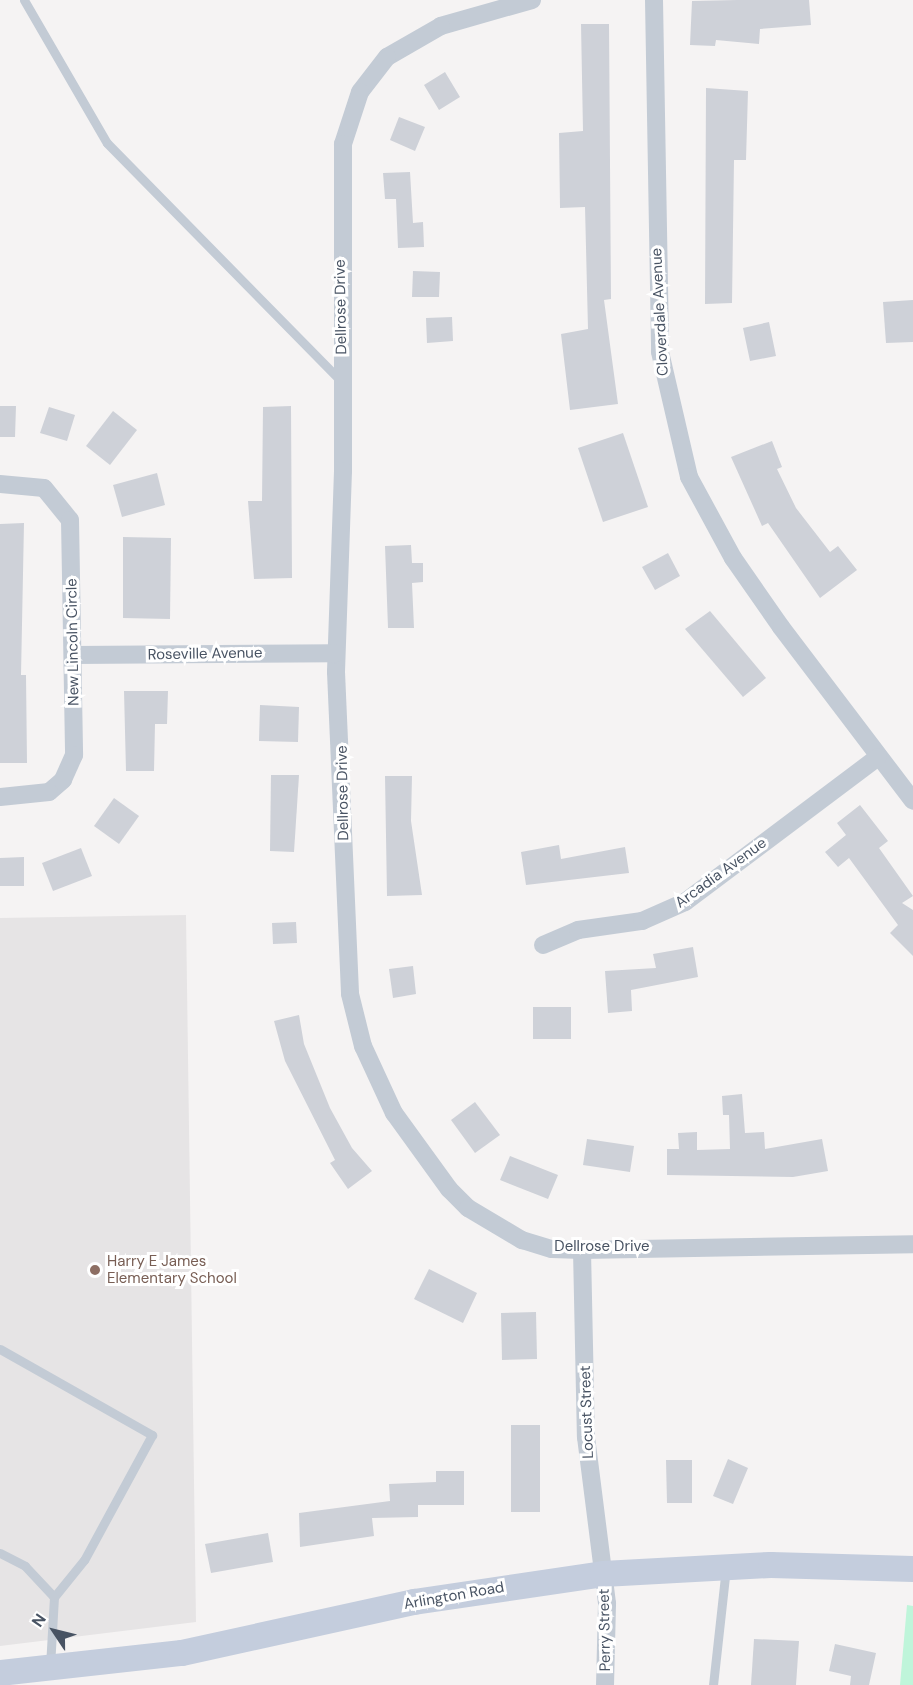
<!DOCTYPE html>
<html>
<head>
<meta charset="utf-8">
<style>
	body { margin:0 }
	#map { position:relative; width:913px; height:1685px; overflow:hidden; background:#f5f3f3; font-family:"DM Sans",sans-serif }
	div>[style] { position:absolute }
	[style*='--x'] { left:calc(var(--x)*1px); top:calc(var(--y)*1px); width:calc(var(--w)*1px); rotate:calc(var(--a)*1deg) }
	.education>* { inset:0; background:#e6e4e5 }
	.green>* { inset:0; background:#bff5da }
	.building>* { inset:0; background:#ced1d8 }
	.lane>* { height:9px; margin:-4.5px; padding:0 4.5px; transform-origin:4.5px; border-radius:4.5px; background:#c3cbd5 }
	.street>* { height:18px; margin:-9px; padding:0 9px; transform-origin:9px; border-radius:9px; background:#c3cbd5 }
	.secondary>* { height:26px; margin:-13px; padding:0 13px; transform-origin:13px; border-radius:13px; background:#c4cddd }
	.dots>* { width:16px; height:16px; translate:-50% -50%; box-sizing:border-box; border:3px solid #fff; border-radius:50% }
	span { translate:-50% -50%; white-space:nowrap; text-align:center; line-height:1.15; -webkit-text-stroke:6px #fff; paint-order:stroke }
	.street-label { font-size:15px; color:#485363 }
	.education-label { font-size:15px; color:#785e54 }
	.left { translate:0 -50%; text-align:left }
	.north { position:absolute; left:24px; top:1601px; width:60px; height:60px; -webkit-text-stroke:4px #fff; paint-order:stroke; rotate:305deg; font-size:16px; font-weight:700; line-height:24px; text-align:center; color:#485363 }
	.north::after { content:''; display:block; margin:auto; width:21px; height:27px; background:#485363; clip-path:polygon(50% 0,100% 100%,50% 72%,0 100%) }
</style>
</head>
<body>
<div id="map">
	<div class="education">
		<div style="clip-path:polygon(186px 915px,196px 1622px,0 1646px,0 918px)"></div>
	</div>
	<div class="green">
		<div style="clip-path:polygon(907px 1605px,913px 1606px,913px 1685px,900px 1685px)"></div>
	</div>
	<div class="building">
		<div style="clip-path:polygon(737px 0,809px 0,811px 25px,760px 29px,759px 44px,716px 40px,715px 46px,690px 45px,692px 1px)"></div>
		<div style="clip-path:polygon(581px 24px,609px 24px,611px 299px,604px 300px,618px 404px,570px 410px,561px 334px,588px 329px,585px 207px,560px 208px,559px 133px,583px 131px)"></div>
		<div style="clip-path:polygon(445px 72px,460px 97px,439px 110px,424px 85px)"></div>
		<div style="clip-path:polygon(706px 88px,748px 91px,746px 160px,734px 160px,732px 303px,705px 304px)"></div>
		<div style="clip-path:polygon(399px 117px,425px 127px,415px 151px,390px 140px)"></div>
		<div style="clip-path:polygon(410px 172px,413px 223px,423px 222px,424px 247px,398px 248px,396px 199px,385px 199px,383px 173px)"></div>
		<div style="clip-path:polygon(413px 271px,440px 272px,439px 297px,412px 297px)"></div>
		<div style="clip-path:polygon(913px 300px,913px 342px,886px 343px,883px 302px)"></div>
		<div style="clip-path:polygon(452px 317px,453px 341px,427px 343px,426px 318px)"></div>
		<div style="clip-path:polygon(769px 322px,776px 356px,750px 361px,743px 328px)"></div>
		<div style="clip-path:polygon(0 406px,16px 406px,15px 437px,0 437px)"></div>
		<div style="clip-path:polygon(291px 406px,292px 578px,254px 579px,248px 501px,262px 501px,263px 407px)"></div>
		<div style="clip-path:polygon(49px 407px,75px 415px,67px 441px,40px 433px)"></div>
		<div style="clip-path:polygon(113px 411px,137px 430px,110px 465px,86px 446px)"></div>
		<div style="clip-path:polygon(623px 433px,648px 507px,603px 522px,578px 448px)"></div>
		<div style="clip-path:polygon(772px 441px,782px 467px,777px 469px,796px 508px,830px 552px,838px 546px,857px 570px,820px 598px,768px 523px,762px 526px,731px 457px)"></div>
		<div style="clip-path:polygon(157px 473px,165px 505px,122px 517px,113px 485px)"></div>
		<div style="clip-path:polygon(24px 523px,21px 675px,26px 675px,27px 763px,0 763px,0 524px)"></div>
		<div style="clip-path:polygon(123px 537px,171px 538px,170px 619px,123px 618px)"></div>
		<div style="clip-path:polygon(411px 545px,412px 563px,423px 563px,423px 582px,412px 583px,414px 628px,388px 628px,385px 546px)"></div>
		<div style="clip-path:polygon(668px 553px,680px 576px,655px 590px,642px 567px)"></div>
		<div style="clip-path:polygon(710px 611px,766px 678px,743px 697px,685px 629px)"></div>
		<div style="clip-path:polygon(124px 691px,168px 691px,167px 724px,155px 724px,154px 771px,126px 771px)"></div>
		<div style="clip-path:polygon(260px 705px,299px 707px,298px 742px,259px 741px)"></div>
		<div style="clip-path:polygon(271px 775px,299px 775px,294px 852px,270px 851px)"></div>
		<div style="clip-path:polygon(385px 776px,412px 776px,411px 821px,422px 895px,387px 896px)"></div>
		<div style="clip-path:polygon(114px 798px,139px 816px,119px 844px,94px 826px)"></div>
		<div style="clip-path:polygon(860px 805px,888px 841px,879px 848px,913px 896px,902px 903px,913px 910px,913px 956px,890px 933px,898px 925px,849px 858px,838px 867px,825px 852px,846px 835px,837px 823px)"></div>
		<div style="clip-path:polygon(559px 845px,561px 859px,625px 847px,629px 873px,526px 885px,521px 852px)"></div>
		<div style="clip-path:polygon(81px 848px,92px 876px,53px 891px,42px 863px)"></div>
		<div style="clip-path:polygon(24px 857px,24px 886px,0 886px,0 858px)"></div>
		<div style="clip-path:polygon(296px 922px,297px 943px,273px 944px,272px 923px)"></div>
		<div style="clip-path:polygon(693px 947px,698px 977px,631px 990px,632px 1011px,608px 1013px,605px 971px,656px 968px,653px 954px)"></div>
		<div style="clip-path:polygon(413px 966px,416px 994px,393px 998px,389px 969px)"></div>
		<div style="clip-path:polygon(533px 1007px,571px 1007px,571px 1039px,533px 1039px)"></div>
		<div style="clip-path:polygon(299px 1015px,304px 1044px,330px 1108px,352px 1148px,372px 1171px,348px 1189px,330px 1163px,335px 1160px,285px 1061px,274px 1021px)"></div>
		<div style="clip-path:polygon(742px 1094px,745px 1133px,764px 1132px,765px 1149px,822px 1139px,828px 1171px,793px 1177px,667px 1175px,667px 1149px,679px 1149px,678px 1133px,697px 1132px,697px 1150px,730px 1149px,729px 1115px,723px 1115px,722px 1096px)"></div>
		<div style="clip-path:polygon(475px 1102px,500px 1135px,475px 1153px,451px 1120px)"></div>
		<div style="clip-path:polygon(587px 1139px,634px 1146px,630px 1172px,583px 1165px)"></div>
		<div style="clip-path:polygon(510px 1156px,558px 1175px,548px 1199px,500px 1180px)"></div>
		<div style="clip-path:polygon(429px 1269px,477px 1293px,463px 1323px,414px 1299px)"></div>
		<div style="clip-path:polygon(536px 1312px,537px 1359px,502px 1360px,501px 1313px)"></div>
		<div style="clip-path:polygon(511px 1425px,540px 1425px,540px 1512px,511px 1512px)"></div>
		<div style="clip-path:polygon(728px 1459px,748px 1468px,733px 1504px,713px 1496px)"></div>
		<div style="clip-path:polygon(666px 1460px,692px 1460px,692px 1503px,667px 1503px)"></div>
		<div style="clip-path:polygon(436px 1471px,464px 1471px,464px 1505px,418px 1505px,418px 1517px,372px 1518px,374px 1536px,300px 1547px,299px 1513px,390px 1501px,389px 1484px,436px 1482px)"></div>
		<div style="clip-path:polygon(268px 1533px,273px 1562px,211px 1573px,205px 1544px)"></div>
		<div style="clip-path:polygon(754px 1639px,799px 1641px,796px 1685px,751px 1685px)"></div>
		<div style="clip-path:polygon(835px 1644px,876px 1653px,869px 1685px,850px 1685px,851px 1676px,829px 1671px)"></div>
	</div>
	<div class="lane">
		<div style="--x:24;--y:0;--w:165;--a:59.9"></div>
		<div style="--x:107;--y:143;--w:335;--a:45.5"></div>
		<div style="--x:0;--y:1349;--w:175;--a:29.5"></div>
		<div style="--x:152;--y:1435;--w:142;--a:118.5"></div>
		<div style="--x:84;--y:1560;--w:48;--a:129"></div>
		<div style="--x:54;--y:1597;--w:70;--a:93.3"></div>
		<div style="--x:0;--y:1553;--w:28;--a:27"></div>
		<div style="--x:25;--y:1566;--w:42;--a:46.9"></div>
		<div style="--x:713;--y:1685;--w:118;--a:-83.7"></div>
	</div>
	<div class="street">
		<div style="--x:532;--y:0;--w:95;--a:164.1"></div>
		<div style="--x:441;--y:26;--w:62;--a:150.1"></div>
		<div style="--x:387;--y:57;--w:44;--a:127.6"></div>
		<div style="--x:360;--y:92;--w:55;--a:108.1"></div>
		<div style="--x:343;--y:144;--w:327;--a:90"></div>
		<div style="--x:343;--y:471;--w:201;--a:92"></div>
		<div style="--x:336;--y:672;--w:322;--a:87.5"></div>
		<div style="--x:350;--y:994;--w:54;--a:76"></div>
		<div style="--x:363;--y:1046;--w:74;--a:65.2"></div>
		<div style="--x:394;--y:1113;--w:94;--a:54.1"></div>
		<div style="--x:449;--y:1189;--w:27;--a:45"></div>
		<div style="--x:468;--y:1208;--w:63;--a:30.7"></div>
		<div style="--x:522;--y:1240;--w:31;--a:17"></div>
		<div style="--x:552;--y:1249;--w:30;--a:2"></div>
		<div style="--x:582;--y:1250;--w:331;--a:-1"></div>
		<div style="--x:654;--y:0;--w:352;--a:89"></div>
		<div style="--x:660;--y:352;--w:128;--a:76.9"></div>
		<div style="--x:689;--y:477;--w:92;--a:61.5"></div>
		<div style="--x:733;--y:558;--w:84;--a:55.2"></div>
		<div style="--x:781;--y:627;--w:218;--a:52.8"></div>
		<div style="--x:0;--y:484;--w:44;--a:5.2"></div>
		<div style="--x:44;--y:488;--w:41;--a:50.9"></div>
		<div style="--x:70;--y:520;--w:235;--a:89"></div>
		<div style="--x:74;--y:755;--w:27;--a:114"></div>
		<div style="--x:63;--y:780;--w:18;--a:139"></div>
		<div style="--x:49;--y:792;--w:49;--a:174.2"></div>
		<div style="--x:73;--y:655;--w:263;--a:-0.4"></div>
		<div style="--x:543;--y:945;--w:38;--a:-23"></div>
		<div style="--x:578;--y:930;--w:65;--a:-8"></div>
		<div style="--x:642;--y:921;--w:47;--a:-23.8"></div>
		<div style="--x:685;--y:902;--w:241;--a:-36.9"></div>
		<div style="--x:582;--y:1250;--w:187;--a:88.8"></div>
		<div style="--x:586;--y:1437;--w:168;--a:82.8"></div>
		<div style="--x:607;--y:1604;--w:81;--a:91.4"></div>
	</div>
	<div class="secondary">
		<div style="--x:0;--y:1673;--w:183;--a:-6.3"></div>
		<div style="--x:182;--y:1653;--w:238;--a:-12.4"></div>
		<div style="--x:414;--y:1602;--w:191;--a:-8.4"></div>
		<div style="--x:603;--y:1574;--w:168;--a:-3.1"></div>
		<div style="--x:771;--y:1565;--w:142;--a:1.6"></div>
	</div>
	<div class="dots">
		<div style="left:95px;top:1270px;background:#8d6e63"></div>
	</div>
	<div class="street-label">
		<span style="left:341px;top:307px;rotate:-91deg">Dellrose Drive</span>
		<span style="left:660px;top:312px;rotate:-93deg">Cloverdale Avenue</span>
		<span style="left:73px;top:642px;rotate:-91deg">New Lincoln Circle</span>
		<span style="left:205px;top:654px;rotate:-1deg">Roseville Avenue</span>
		<span style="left:343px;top:793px;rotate:-91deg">Dellrose Drive</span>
		<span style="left:721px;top:873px;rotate:-36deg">Arcadia Avenue</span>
		<span style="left:602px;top:1247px">Dellrose Drive</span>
		<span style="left:587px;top:1412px;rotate:-92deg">Locust Street</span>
		<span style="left:454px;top:1596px;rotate:-10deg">Arlington Road</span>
		<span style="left:605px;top:1630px;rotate:-91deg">Perry Street</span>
	</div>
	<div class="education-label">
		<span class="left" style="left:107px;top:1270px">Harry E James<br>Elementary School</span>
	</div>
	<div class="north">N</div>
</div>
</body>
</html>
